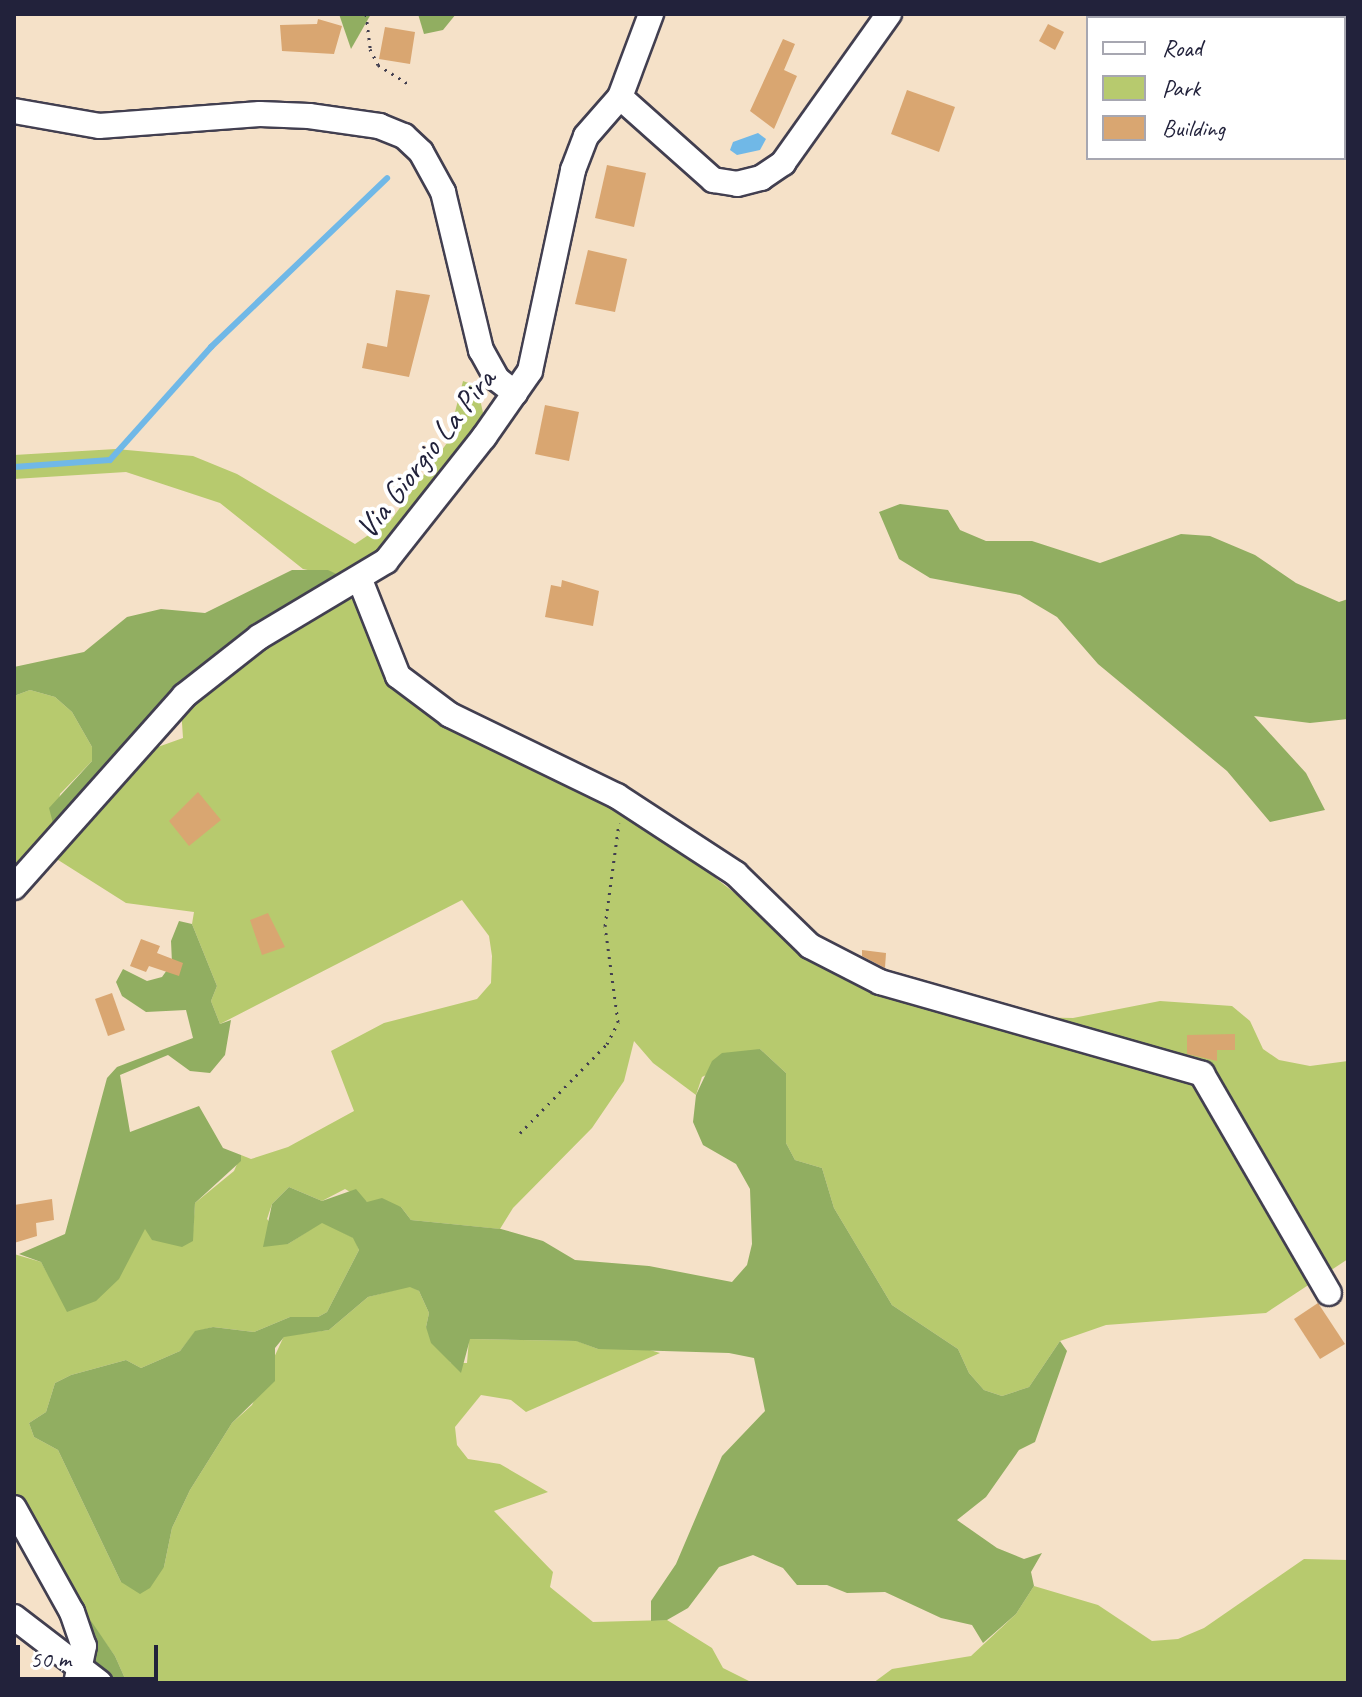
<!DOCTYPE html>
<html>
<head>
<meta charset="utf-8">
<style>
	body { margin:0 }
	#map { position:relative; width:1362px; height:1697px; overflow:hidden; background:#f5e1c8; font-family:Caveat,sans-serif }
	div>[style] { position:absolute }
	[style*='--x'] { left:calc(var(--x)*1px); top:calc(var(--y)*1px); width:calc(var(--w)*1px); rotate:calc(var(--a)*1deg) }
	.green>* { inset:0; background:#b7ca6e }
	.forest>* { inset:0; background:#91ae61 }
	.water>* { inset:0; background:#70b8e7 }
	.stream>* { height:6px; margin:-3px; padding:0 3px; transform-origin:3px; border-radius:3px; background:#70b8e7 }
	.building>* { inset:0; background:#d9a671 }
	.path>* { height:3px; margin-top:-1.5px; transform-origin:0; background:repeating-linear-gradient(90deg,#423f50 0 2px,transparent 0 8px) }
	.roads { filter:drop-shadow(2px 0 #423f50) drop-shadow(-2px 0 #423f50) drop-shadow(0 2px #423f50) drop-shadow(0 -2px #423f50) }
	.minor>* { height:24px; margin:-12px; padding:0 12px; transform-origin:12px; border-radius:12px; background:#fff }
	span { translate:-50% -50%; white-space:nowrap; text-align:center; line-height:1.15; -webkit-text-stroke:8px #fff; paint-order:stroke }
	.street-label { font-size:32px; color:#22223b }
	.frame { position:absolute; inset:0; border:16px solid #22223b; pointer-events:none }
	.legend { position:absolute; left:1086px; top:16px; width:260px; height:144px; box-sizing:border-box; background:#fff; border:2px solid #a7a7b1; margin:0; padding:10px 14px; list-style:none; font-size:24px; color:#22223b }
	.legend li { display:flex; align-items:center; gap:16px; height:40px }
	.legend b { width:40px; border:2px solid #a7a7b1 }
	.scale { position:absolute; left:16px; top:1645px; width:142px; height:36px; box-sizing:border-box; border:4px solid #22223b; border-top:0; padding-left:10px; font-size:24px; line-height:28px; white-space:nowrap; color:#22223b; -webkit-text-stroke:6px #fff; paint-order:stroke }
</style>
</head>
<body>
<div id="map">
	<div class="green">
		<div style="clip-path:polygon(463px 381px,477px 386px,484px 417px,397px 536px,345px 578px,303px 569px,220px 503px,126px 472px,14px 479px,14px 455px,116px 449px,193px 456px,237px 474px,355px 544px,391px 520px,447px 443px)"></div>
		<div style="clip-path:polygon(355px 592px,390px 676px,630px 811px,736px 894px,793px 949px,893px 998px,979px 1024px,1021px 1017px,1073px 1018px,1160px 1001px,1232px 1006px,1250px 1021px,1263px 1049px,1279px 1060px,1310px 1066px,1348px 1061px,1348px 1259px,1266px 1313px,1106px 1325px,1060px 1341px,1029px 1387px,1002px 1396px,984px 1390px,969px 1373px,958px 1349px,892px 1305px,834px 1208px,822px 1168px,795px 1160px,786px 1143px,786px 1073px,760px 1049px,702px 1077px,696px 1095px,653px 1063px,634px 1041px,624px 1081px,592px 1128px,513px 1208px,500px 1229px,411px 1220px,401px 1207px,367px 1202px,345px 1189px,322px 1201px,289px 1187px,272px 1204px,267px 1219px,288px 1244px,322px 1222px,354px 1238px,359px 1250px,327px 1312px,318px 1317px,290px 1317px,254px 1332px,213px 1327px,195px 1332px,180px 1351px,141px 1368px,126px 1360px,71px 1375px,55px 1383px,46px 1412px,29px 1423px,34px 1437px,58px 1450px,121px 1582px,164px 1567px,172px 1528px,190px 1490px,232px 1423px,252px 1405px,284px 1336px,329px 1330px,368px 1297px,410px 1286px,419px 1291px,429px 1313px,426px 1327px,451px 1363px,467px 1363px,469px 1339px,577px 1341px,598px 1349px,643px 1348px,660px 1353px,526px 1412px,511px 1400px,481px 1395px,455px 1427px,457px 1445px,468px 1459px,500px 1464px,548px 1492px,494px 1511px,553px 1572px,550px 1587px,593px 1622px,667px 1620px,712px 1648px,723px 1668px,753px 1683px,127px 1683px,115px 1656px,67px 1590px,14px 1491px,14px 1254px,41px 1262px,67px 1308px,146px 1227px,153px 1240px,177px 1242px,193px 1230px,195px 1203px,234px 1171px,241px 1155px,251px 1159px,288px 1147px,354px 1111px,331px 1051px,384px 1023px,477px 999px,491px 983px,492px 956px,489px 936px,462px 900px,220px 1024px,211px 1001px,217px 986px,192px 924px,194px 912px,126px 903px,55px 858px,141px 753px,183px 738px,181px 708px,222px 670px)"></div>
		<div style="clip-path:polygon(30px 690px,55px 697px,72px 712px,92px 747px,92px 761px,60px 794px,54px 827px,14px 870px,14px 696px)"></div>
		<div style="clip-path:polygon(1304px 1559px,1348px 1560px,1348px 1683px,873px 1683px,892px 1669px,971px 1656px,1016px 1614px,1034px 1586px,1098px 1605px,1152px 1641px,1178px 1639px,1204px 1628px)"></div>
	</div>
	<div class="forest">
		<div style="clip-path:polygon(339px 14px,371px 14px,351px 49px)"></div>
		<div style="clip-path:polygon(418px 14px,456px 14px,443px 30px,424px 34px)"></div>
		<div style="clip-path:polygon(900px 504px,948px 510px,960px 530px,986px 541px,1032px 541px,1100px 563px,1181px 534px,1210px 536px,1255px 555px,1296px 583px,1339px 602px,1348px 599px,1348px 719px,1310px 723px,1254px 716px,1306px 773px,1325px 810px,1270px 822px,1227px 771px,1098px 664px,1057px 617px,1020px 595px,930px 578px,899px 559px,879px 512px)"></div>
		<div style="clip-path:polygon(292px 570px,328px 570px,345px 578px,252px 624px,189px 676px,54px 827px,49px 808px,92px 761px,92px 747px,72px 712px,55px 697px,30px 690px,14px 696px,14px 667px,84px 652px,127px 617px,161px 609px,205px 613px)"></div>
		<div style="clip-path:polygon(179px 921px,192px 924px,217px 986px,211px 1001px,220px 1024px,231px 1020px,225px 1055px,210px 1073px,190px 1071px,168px 1055px,120px 1075px,130px 1132px,199px 1106px,223px 1148px,241px 1155px,241px 1161px,195px 1203px,193px 1241px,182px 1247px,152px 1240px,145px 1229px,119px 1279px,96px 1301px,67px 1312px,41px 1262px,19px 1254px,65px 1234px,107px 1078px,117px 1067px,193px 1038px,186px 1010px,146px 1012px,122px 996px,116px 982px,123px 969px,147px 981px,162px 977px,172px 963px,171px 941px)"></div>
		<div style="clip-path:polygon(760px 1049px,786px 1073px,786px 1143px,795px 1160px,822px 1168px,834px 1208px,892px 1305px,958px 1349px,969px 1373px,984px 1390px,1002px 1396px,1029px 1387px,1060px 1341px,1067px 1351px,1035px 1442px,1019px 1450px,986px 1497px,957px 1520px,997px 1548px,1024px 1559px,1042px 1553px,1031px 1572px,1034px 1586px,1016px 1614px,983px 1643px,972px 1625px,941px 1618px,885px 1592px,847px 1593px,827px 1585px,797px 1585px,783px 1568px,753px 1555px,719px 1567px,688px 1608px,667px 1620px,651px 1621px,651px 1601px,676px 1564px,722px 1456px,765px 1411px,754px 1358px,729px 1353px,598px 1349px,576px 1341px,470px 1339px,461px 1373px,431px 1343px,426px 1327px,429px 1313px,419px 1291px,410px 1287px,368px 1297px,329px 1330px,284px 1337px,275px 1348px,275px 1381px,232px 1423px,190px 1490px,172px 1528px,164px 1567px,150px 1588px,140px 1594px,121px 1582px,58px 1450px,34px 1437px,29px 1423px,46px 1412px,55px 1383px,71px 1375px,126px 1360px,141px 1368px,180px 1351px,195px 1331px,213px 1327px,254px 1332px,290px 1317px,318px 1317px,327px 1312px,359px 1250px,353px 1238px,322px 1223px,288px 1244px,263px 1247px,272px 1204px,289px 1187px,322px 1201px,356px 1189px,367px 1202px,382px 1198px,401px 1207px,411px 1220px,501px 1229px,543px 1241px,575px 1260px,649px 1266px,732px 1282px,747px 1265px,752px 1244px,750px 1189px,736px 1164px,703px 1145px,693px 1122px,696px 1095px,712px 1061px,722px 1053px)"></div>
		<div style="clip-path:polygon(91px 1621px,115px 1656px,127px 1683px,88px 1683px)"></div>
	</div>
	<div class="water">
		<div style="clip-path:polygon(758px 133px,766px 139px,760px 150px,737px 155px,730px 150px,733px 142px)"></div>
	</div>
	<div class="stream">
		<div style="--x:14;--y:467;--w:96;--a:-4.2"></div>
		<div style="--x:110;--y:460;--w:152;--a:-48.2"></div>
		<div style="--x:211;--y:347;--w:244;--a:-43.8"></div>
	</div>
	<div class="building">
		<div style="clip-path:polygon(318px 19px,342px 26px,334px 54px,282px 51px,280px 25px,317px 24px)"></div>
		<div style="clip-path:polygon(1048px 24px,1064px 32px,1055px 50px,1039px 41px)"></div>
		<div style="clip-path:polygon(385px 27px,415px 32px,410px 64px,379px 59px)"></div>
		<div style="clip-path:polygon(783px 39px,795px 44px,784px 70px,797px 76px,774px 129px,750px 111px)"></div>
		<div style="clip-path:polygon(907px 90px,955px 107px,939px 152px,891px 134px)"></div>
		<div style="clip-path:polygon(607px 165px,646px 173px,634px 227px,595px 218px)"></div>
		<div style="clip-path:polygon(588px 250px,627px 259px,615px 312px,575px 304px)"></div>
		<div style="clip-path:polygon(396px 290px,430px 295px,409px 377px,362px 368px,367px 343px,387px 347px)"></div>
		<div style="clip-path:polygon(545px 405px,579px 412px,569px 461px,535px 454px)"></div>
		<div style="clip-path:polygon(562px 580px,599px 591px,593px 626px,545px 617px,551px 585px,561px 587px)"></div>
		<div style="clip-path:polygon(198px 792px,221px 820px,189px 846px,169px 821px)"></div>
		<div style="clip-path:polygon(268px 913px,285px 947px,262px 955px,250px 920px)"></div>
		<div style="clip-path:polygon(141px 939px,160px 946px,157px 953px,183px 963px,179px 976px,149px 966px,146px 972px,130px 966px)"></div>
		<div style="clip-path:polygon(862px 950px,886px 953px,885px 968px,862px 956px)"></div>
		<div style="clip-path:polygon(112px 993px,125px 1030px,108px 1036px,95px 999px)"></div>
		<div style="clip-path:polygon(1235px 1034px,1235px 1050px,1217px 1050px,1217px 1061px,1187px 1054px,1187px 1035px)"></div>
		<div style="clip-path:polygon(52px 1199px,54px 1220px,36px 1223px,37px 1236px,14px 1243px,14px 1205px)"></div>
		<div style="clip-path:polygon(1318px 1303px,1345px 1344px,1320px 1359px,1294px 1319px)"></div>
	</div>
	<div class="path">
		<div style="--x:366;--y:14;--w:35;--a:83"></div>
		<div style="--x:370;--y:49;--w:18;--a:63"></div>
		<div style="--x:378;--y:65;--w:36;--a:32"></div>
		<div style="--x:520;--y:1133;--w:124;--a:-45.7"></div>
		<div style="--x:607;--y:1044;--w:25;--a:-63"></div>
		<div style="--x:618;--y:1022;--w:97;--a:-97.7"></div>
		<div style="--x:605;--y:926;--w:104;--a:-82.3"></div>
	</div>
	<div class="roads">
		<div class="minor">
			<div style="--x:620;--y:97;--w:125;--a:41.7"></div>
			<div style="--x:713;--y:180;--w:24;--a:9"></div>
			<div style="--x:737;--y:184;--w:25;--a:-14"></div>
			<div style="--x:761;--y:178;--w:27;--a:-34"></div>
			<div style="--x:783;--y:163;--w:183;--a:-54.6"></div>
			<div style="--x:14;--y:111;--w:86;--a:10"></div>
			<div style="--x:99;--y:126;--w:161;--a:-4.3"></div>
			<div style="--x:260;--y:114;--w:49;--a:2.3"></div>
			<div style="--x:309;--y:116;--w:71;--a:8.1"></div>
			<div style="--x:379;--y:126;--w:27;--a:22"></div>
			<div style="--x:404;--y:136;--w:23;--a:43"></div>
			<div style="--x:421;--y:152;--w:46;--a:61.2"></div>
			<div style="--x:443;--y:192;--w:163;--a:76.5"></div>
			<div style="--x:481;--y:350;--w:33;--a:61"></div>
			<div style="--x:497;--y:379;--w:23;--a:38"></div>
			<div style="--x:360;--y:580;--w:103;--a:68.4"></div>
			<div style="--x:398;--y:676;--w:65;--a:36.9"></div>
			<div style="--x:450;--y:715;--w:186;--a:25.9"></div>
			<div style="--x:617;--y:796;--w:142;--a:33.2"></div>
			<div style="--x:736;--y:874;--w:103;--a:44.2"></div>
			<div style="--x:810;--y:946;--w:79;--a:27.2"></div>
			<div style="--x:880;--y:982;--w:335;--a:15.9"></div>
			<div style="--x:1202;--y:1074;--w:253;--a:59.9"></div>
			<div style="--x:14;--y:887;--w:256;--a:-48.3"></div>
			<div style="--x:184;--y:696;--w:95;--a:-38.2"></div>
			<div style="--x:259;--y:637;--w:148;--a:-30.9"></div>
			<div style="--x:386;--y:561;--w:158;--a:-51.7"></div>
			<div style="--x:484;--y:437;--w:80;--a:-55.1"></div>
			<div style="--x:530;--y:371;--w:206;--a:-77.9"></div>
			<div style="--x:573;--y:170;--w:36;--a:-69"></div>
			<div style="--x:586;--y:136;--w:52;--a:-48.9"></div>
			<div style="--x:620;--y:97;--w:89;--a:-69.5"></div>
			<div style="--x:14;--y:1508;--w:119;--a:60.9"></div>
			<div style="--x:72;--y:1612;--w:36;--a:71"></div>
			<div style="--x:84;--y:1646;--w:38;--a:102"></div>
			<div style="--x:14;--y:1617;--w:108;--a:37.5"></div>
		</div>
	</div>
	<div class="street-label">
		<span style="left:426px;top:454px;rotate:-52deg">Via Giorgio La Pira</span>
	</div>
	<div class="frame"></div>
	<ul class="legend">
	<li><b style="height:10px;background:#fff"></b>Road</li>
	<li><b style="height:22px;background:#b7ca6e"></b>Park</li>
	<li><b style="height:22px;background:#d9a671"></b>Building</li>
	</ul>
	<div class="scale">50 m</div>
</div>
</body>
</html>
